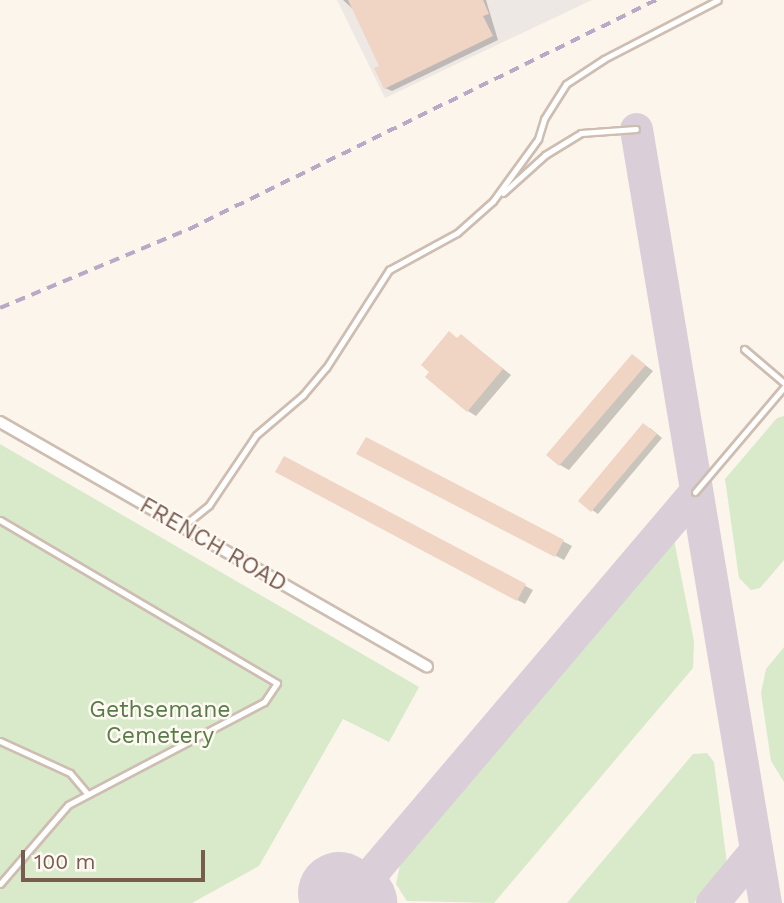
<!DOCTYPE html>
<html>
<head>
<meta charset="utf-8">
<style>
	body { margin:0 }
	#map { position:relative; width:784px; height:903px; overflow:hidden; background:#fcf5eb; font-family:"Work Sans",sans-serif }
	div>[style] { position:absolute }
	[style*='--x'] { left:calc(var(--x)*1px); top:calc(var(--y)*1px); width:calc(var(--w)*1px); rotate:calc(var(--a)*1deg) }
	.industrial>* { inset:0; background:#eee8e4 }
	.green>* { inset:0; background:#d8eaca }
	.shadow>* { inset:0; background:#0003 }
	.taxiway>* { height:33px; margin:-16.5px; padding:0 16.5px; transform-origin:16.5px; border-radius:16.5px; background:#dacfd9 }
	.runway>* { height:82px; margin:-41px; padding:0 41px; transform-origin:41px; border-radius:41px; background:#dacfd9 }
	.building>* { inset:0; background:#f0d4c4 }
	.roads { filter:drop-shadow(2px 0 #cebdb1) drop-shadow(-2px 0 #cebdb1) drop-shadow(0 2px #cebdb1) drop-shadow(0 -2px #cebdb1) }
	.lane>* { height:5px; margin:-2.5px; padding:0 2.5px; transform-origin:2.5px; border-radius:2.5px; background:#fff }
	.street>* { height:10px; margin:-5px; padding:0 5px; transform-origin:5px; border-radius:5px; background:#fff }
	.rail>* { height:3.5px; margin-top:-1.75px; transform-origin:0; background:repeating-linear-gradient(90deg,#b8a9c7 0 10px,transparent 0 17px) }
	span { translate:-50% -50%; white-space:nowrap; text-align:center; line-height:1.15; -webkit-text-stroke:5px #fef9f2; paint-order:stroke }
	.street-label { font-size:23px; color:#775c4f }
	.park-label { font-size:23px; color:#587c47 }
	.scale { position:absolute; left:21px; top:850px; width:184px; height:32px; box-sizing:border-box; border:4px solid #775c4f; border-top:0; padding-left:9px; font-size:21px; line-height:24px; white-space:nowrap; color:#775c4f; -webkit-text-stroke:5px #fef9f2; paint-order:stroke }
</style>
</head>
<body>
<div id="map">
	<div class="industrial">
		<div style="clip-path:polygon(337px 0,592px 0,385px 98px)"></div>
	</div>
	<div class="green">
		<div style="clip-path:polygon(784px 416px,784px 560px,760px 588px,751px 590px,739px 578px,725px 479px,777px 418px)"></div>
		<div style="clip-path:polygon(0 444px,419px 687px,389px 742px,343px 719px,259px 866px,192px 903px,0 903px)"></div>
		<div style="clip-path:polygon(674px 540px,694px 641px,693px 668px,494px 903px,407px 901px,396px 884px,401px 860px)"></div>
		<div style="clip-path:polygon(784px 647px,784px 782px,771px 761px,761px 693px,766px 669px)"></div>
		<div style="clip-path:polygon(707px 753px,714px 762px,727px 864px,694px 903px,567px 903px,693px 754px)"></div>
	</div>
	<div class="shadow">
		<div style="clip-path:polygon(343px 0,486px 0,498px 40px,392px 91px,385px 88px,382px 67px,355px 11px)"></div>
		<div style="clip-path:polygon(462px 336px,511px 375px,476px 416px,468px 411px)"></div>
		<div style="clip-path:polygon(633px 356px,653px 371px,569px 470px,560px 465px,548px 455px)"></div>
		<div style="clip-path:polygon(650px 428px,662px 438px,598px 514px,592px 510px)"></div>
		<div style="clip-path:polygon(366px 439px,572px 546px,564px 560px,367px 458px)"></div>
		<div style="clip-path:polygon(284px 458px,533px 590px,525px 604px,277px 471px)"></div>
	</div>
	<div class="taxiway">
		<div style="--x:636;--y:129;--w:785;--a:80.54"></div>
		<div style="--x:346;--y:903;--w:539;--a:-49.66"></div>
		<div style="--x:712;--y:903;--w:69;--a:-50.3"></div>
	</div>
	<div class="runway">
		<div style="--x:339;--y:893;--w:20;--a:30"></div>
	</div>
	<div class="building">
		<div style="clip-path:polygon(348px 0,483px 0,489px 14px,483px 16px,493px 36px,384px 89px,374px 68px,379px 66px)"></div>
		<div style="clip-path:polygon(449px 331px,457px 338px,461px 334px,503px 369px,467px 412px,425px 377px,429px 372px,421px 365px)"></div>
		<div style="clip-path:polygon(632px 354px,646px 365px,559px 466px,546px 455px)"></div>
		<div style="clip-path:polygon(643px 423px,657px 434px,591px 512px,578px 501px)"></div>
		<div style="clip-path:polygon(366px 437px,564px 540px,555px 557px,356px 454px)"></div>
		<div style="clip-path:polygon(284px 456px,526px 584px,517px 601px,275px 472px)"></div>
	</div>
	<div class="roads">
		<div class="lane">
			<div style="--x:503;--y:193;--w:57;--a:-42.1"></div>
			<div style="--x:545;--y:155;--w:42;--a:-31.4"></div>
			<div style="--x:581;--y:133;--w:55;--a:-4.2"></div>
			<div style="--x:744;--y:349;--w:52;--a:40.4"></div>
			<div style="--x:695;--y:492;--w:138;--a:-49.7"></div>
			<div style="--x:0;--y:520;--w:321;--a:30.5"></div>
			<div style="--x:277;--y:683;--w:23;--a:124"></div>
			<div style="--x:264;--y:702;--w:221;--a:152.3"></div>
			<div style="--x:68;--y:805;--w:104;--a:130.7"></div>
			<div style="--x:182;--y:527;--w:35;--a:-39"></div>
			<div style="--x:209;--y:505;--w:84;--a:-56.1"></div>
			<div style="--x:256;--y:435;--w:62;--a:-40.4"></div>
			<div style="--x:303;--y:395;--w:35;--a:-50"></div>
			<div style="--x:326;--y:368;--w:117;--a:-57.3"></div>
			<div style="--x:389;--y:270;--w:77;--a:-28.6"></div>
			<div style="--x:457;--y:233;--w:48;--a:-41.6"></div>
			<div style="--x:493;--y:201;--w:77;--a:-54"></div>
			<div style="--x:538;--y:139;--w:21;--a:-73"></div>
			<div style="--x:544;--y:119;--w:41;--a:-57.8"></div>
			<div style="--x:566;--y:84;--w:45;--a:-33.3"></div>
			<div style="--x:604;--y:59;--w:128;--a:-27.4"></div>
			<div style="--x:0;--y:741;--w:77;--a:24.6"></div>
			<div style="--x:70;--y:773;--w:26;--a:50"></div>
		</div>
		<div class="street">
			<div style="--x:0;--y:422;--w:492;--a:29.8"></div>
		</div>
	</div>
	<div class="rail">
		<div style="--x:0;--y:308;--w:205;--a:-22.7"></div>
		<div style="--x:189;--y:229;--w:520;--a:-26.12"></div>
	</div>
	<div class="street-label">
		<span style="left:213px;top:545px;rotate:30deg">FRENCH ROAD</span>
	</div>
	<div class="park-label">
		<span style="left:160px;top:723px">Gethsemane<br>Cemetery</span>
	</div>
	<div class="scale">100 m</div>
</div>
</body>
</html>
